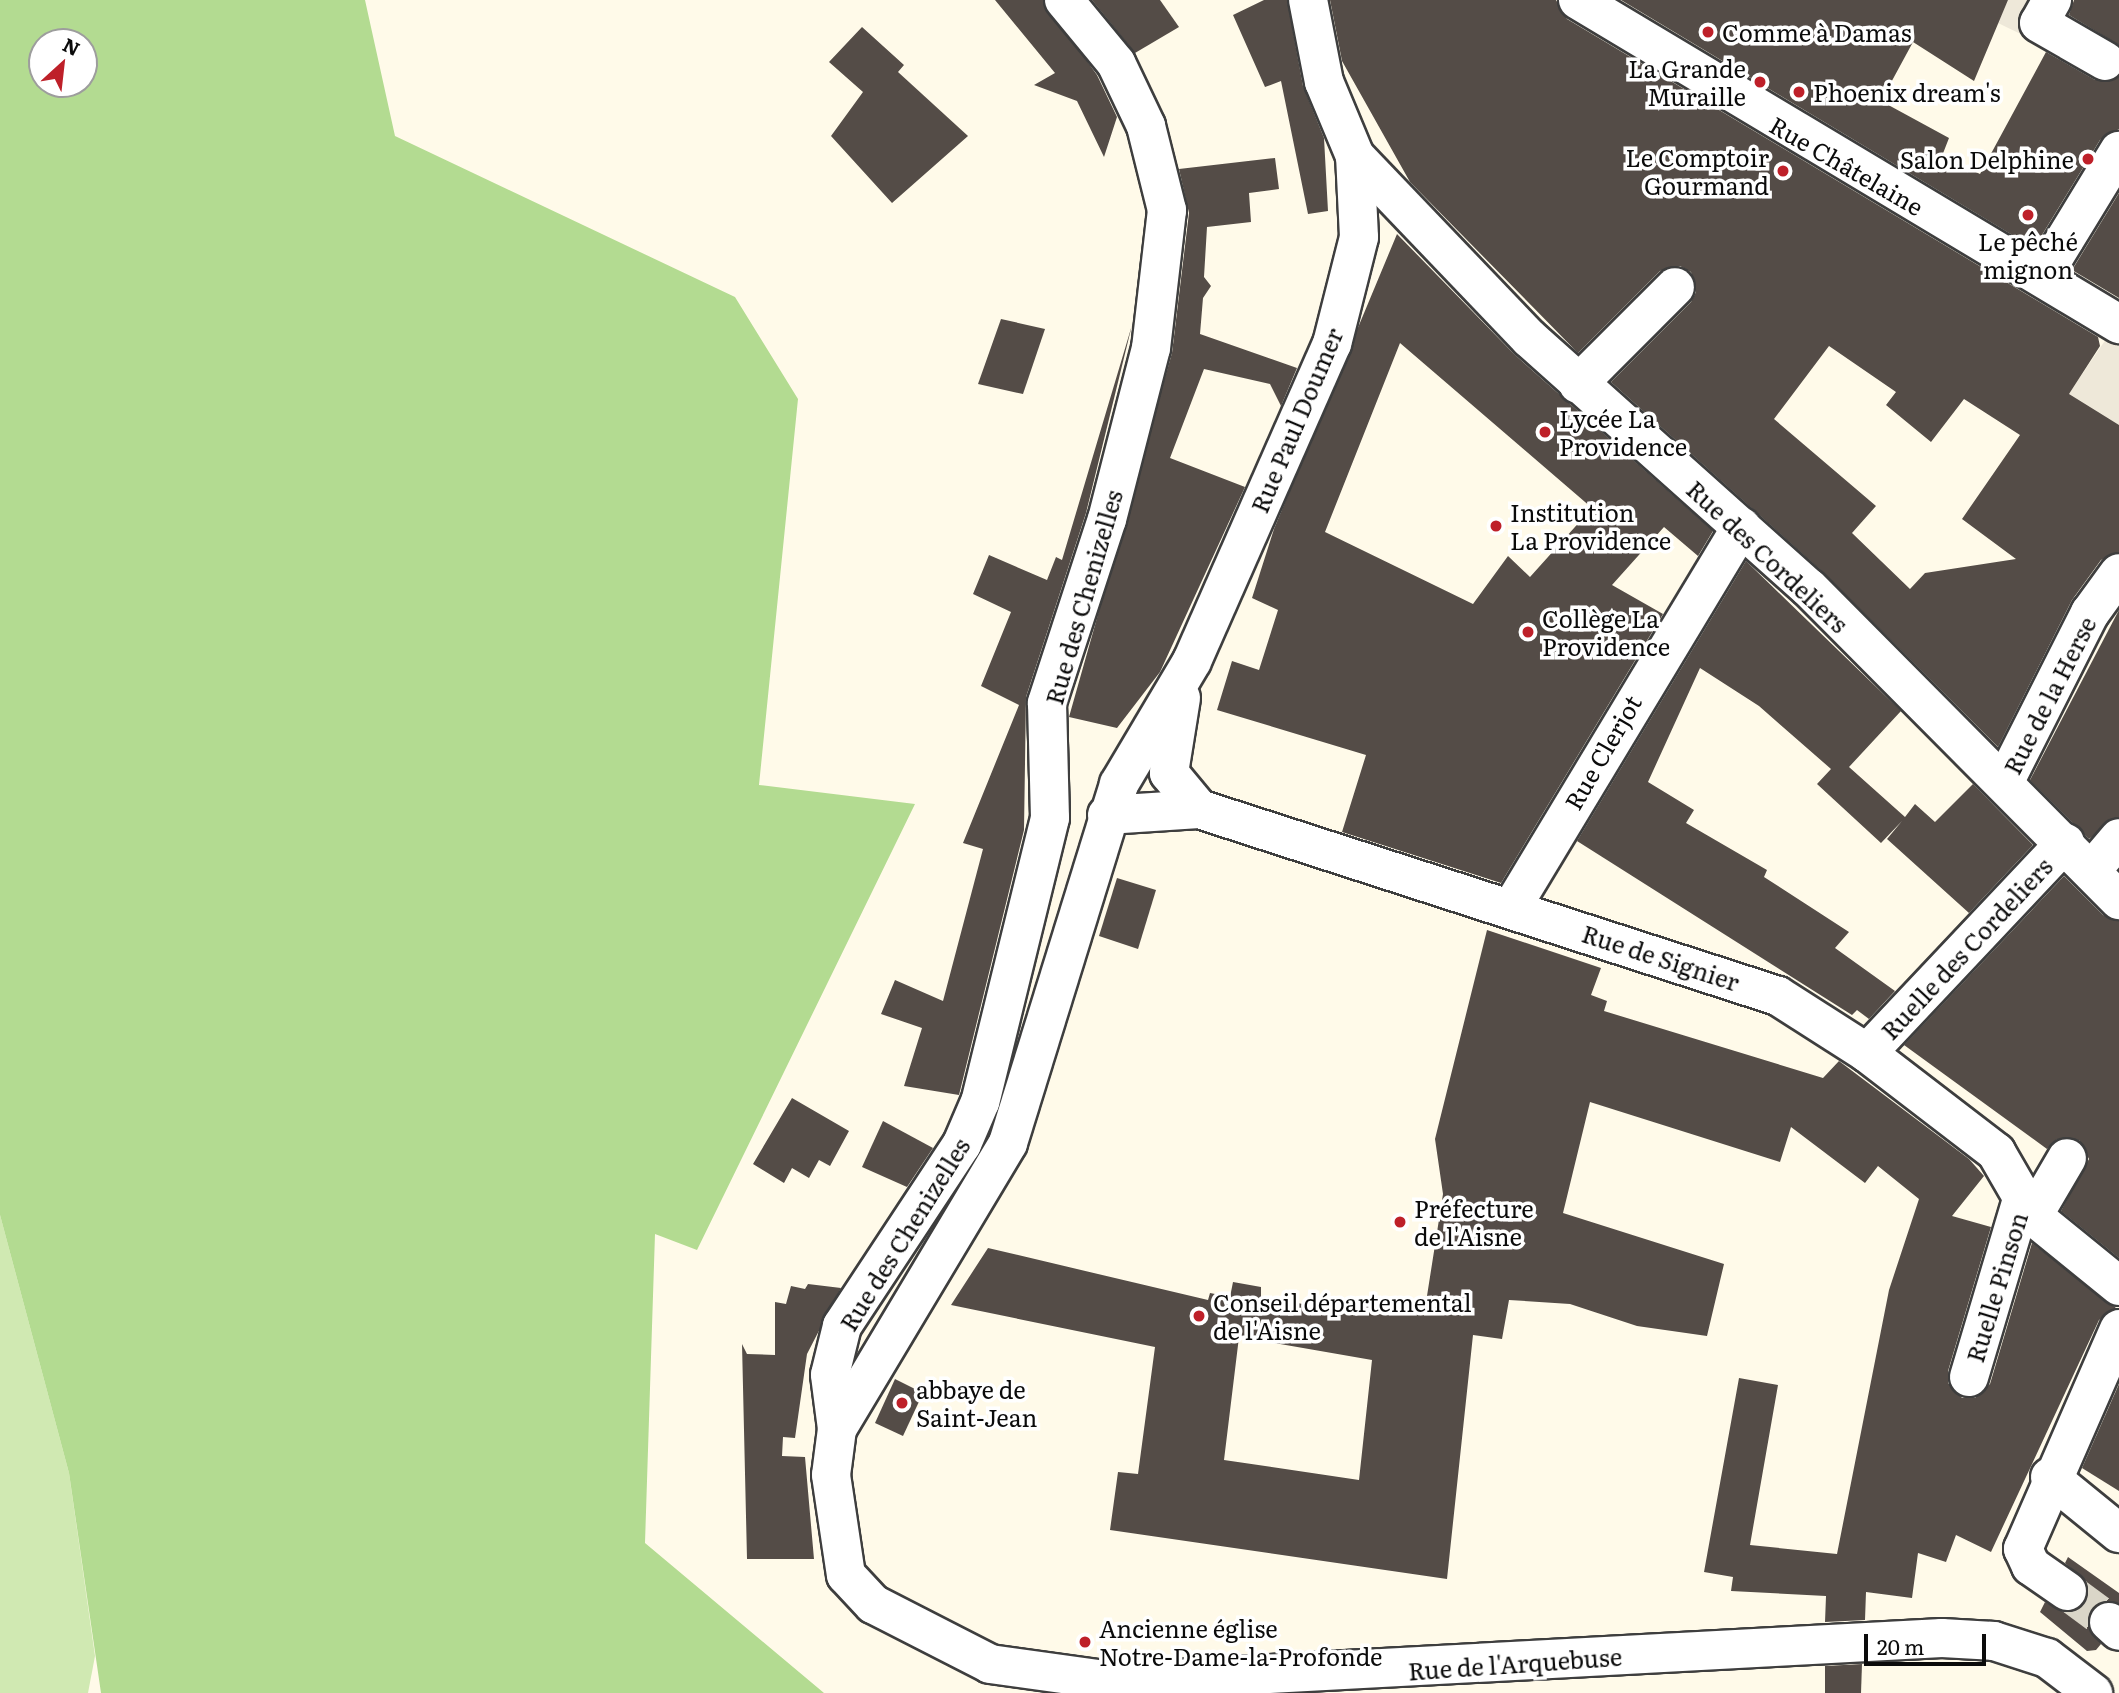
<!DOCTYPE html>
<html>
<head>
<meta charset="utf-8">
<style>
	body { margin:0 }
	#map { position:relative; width:2119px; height:1693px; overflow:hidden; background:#fffae9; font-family:Literata,serif }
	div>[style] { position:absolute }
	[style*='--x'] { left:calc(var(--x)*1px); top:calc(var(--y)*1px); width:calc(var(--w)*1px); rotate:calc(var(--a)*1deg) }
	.green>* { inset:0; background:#d0e9b2 }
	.forest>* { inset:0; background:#b3db91 }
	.plaza>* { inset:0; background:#eee8d9 }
	.building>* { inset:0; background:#544c47 }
	.minor-tunnel>* { height:38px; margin-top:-19px; transform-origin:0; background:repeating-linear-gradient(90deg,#dad6c8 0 38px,transparent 0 57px) }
	.roads { filter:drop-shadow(2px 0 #3e3e3e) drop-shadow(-2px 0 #3e3e3e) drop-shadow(0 2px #3e3e3e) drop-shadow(0 -2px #3e3e3e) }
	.minor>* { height:38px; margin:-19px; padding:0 19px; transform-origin:19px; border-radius:19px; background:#fff }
	.dots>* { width:19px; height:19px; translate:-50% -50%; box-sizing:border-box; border:4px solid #fff; border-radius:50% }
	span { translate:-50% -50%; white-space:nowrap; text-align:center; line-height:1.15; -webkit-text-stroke:7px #fff; paint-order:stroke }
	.poi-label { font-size:24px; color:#0b0b0b }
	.left { translate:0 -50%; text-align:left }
	.right { translate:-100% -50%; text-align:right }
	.street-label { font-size:24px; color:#0b0b0b }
	.north { position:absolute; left:28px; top:28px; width:70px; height:70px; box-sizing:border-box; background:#fff; border:2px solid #9d9d9d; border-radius:50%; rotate:27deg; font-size:19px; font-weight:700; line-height:28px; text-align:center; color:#0b0b0b }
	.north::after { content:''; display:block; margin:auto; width:24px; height:32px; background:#be2029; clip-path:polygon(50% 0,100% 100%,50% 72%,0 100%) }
	.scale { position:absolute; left:1864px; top:1634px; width:122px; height:32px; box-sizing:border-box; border:4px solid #0b0b0b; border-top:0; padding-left:9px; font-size:21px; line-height:24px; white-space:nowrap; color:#0b0b0b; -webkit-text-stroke:5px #fff; paint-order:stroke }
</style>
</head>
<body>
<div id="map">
	<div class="green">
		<div style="clip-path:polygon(0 1215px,69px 1473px,95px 1656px,88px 1693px,0 1693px)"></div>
	</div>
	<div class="forest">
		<div style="clip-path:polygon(evenodd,0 0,365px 0,395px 136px,735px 297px,798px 399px,759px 785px,915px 804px,697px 1250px,655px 1234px,645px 1543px,824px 1693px,101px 1693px,69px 1473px,0 1215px,0 0,42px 42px,84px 42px,84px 84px,42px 84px,42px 42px)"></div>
	</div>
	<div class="plaza">
		<div style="clip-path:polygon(2008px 0,2073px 0,2068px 11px,2105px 32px,2101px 46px,2033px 40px,1998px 23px)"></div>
		<div style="clip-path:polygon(2119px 320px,2119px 425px,2068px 395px)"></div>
	</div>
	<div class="building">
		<div style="clip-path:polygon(995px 0,1043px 0,1097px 75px,1117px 117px,1104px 157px,1077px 101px,1034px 85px,1055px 73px)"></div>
		<div style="clip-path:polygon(1092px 0,1160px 0,1179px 27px,1135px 53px)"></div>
		<div style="clip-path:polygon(1264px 0,1287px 0,1303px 86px,1324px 138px,1328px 211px,1308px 214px,1281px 81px,1265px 87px,1233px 15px)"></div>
		<div style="clip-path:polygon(evenodd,1330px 0,1556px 0,1567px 19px,2098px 337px,2100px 346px,2069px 394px,2119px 425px,2119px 552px,2101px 560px,2072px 600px,1998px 747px,1824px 573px,1611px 382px,1691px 302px,1696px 292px,1691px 272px,1680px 266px,1660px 271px,1578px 353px,1410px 182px,1342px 61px,1330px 0,1829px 346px,1896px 392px,1886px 405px,1931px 442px,1964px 399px,2020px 435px,1962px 519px,2016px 559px,1925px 573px,1910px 589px,1852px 533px,1876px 506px,1774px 419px,1829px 346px)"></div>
		<div style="clip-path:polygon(1621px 0,2008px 0,1974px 81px,1913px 42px,1881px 101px,1949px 138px,1942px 156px,1980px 174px,2046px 52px,2095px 80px,2119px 77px,2119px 129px,2100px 140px,2034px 248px)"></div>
		<div style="clip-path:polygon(2074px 0,2119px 0,2119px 45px,2069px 15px)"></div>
		<div style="clip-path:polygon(862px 27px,904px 65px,898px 72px,968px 136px,892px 203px,831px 136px,863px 92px,829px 62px)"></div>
		<div style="clip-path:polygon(1275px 158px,1279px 189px,1249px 193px,1251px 222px,1207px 227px,1204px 277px,1211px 286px,1203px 298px,1200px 334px,1297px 368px,1281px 406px,1270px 384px,1204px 369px,1170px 458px,1245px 487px,1160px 672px,1117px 728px,1069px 717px,1172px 353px,1189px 213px,1179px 169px)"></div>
		<div style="clip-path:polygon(2119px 193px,2119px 298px,2072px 270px)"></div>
		<div style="clip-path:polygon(evenodd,1397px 234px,1514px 354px,1713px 531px,1698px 556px,1664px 527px,1612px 585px,1663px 614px,1501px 883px,1342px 832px,1366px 755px,1217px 710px,1232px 661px,1259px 670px,1278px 610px,1252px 598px,1274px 529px,1397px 234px,1400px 343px,1592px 508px,1530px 577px,1508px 556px,1473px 604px,1325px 532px,1400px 343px)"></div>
		<div style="clip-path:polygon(1001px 319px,1045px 329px,1023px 394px,978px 384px)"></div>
		<div style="clip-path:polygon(1132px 325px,1086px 513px,1026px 697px,1024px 830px,959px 1095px,904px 1086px,922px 1028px,881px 1014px,895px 980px,943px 1001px,983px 849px,963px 843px,1019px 705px,981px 686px,1011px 612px,973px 594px,989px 555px,1047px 580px,1056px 557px,1062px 560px)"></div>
		<div style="clip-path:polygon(1746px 561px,1901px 711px,1849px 767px,1905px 817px,1915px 804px,1935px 822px,1973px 784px,2033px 845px,1969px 913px,1887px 839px,1902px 821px,1881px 843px,1817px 784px,1831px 769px,1759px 706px,1700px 668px,1648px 782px,1694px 810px,1686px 823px,1767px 870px,1764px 877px,1849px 932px,1835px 948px,1895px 991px,1869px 1019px,1857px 1010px,1852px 1015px,1577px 841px)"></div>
		<div style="clip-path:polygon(2119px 610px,2119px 817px,2089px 839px,2030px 780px)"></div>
		<div style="clip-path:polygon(2064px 876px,2103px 915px,2119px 921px,2119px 1258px,2061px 1211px,2089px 1159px,2079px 1140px,2057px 1139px,2047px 1149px,1904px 1045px)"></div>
		<div style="clip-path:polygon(1117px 878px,1156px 890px,1138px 949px,1099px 936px)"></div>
		<div style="clip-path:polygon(evenodd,1487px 930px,1601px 968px,1591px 995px,1607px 1001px,1604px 1011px,1823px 1078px,1839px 1061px,1969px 1159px,1984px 1176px,1952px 1216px,1991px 1227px,1948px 1371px,1948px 1383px,1962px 1398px,1975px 1398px,1990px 1384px,2032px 1243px,2116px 1308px,2099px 1320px,1991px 1552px,1956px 1535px,1946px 1562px,1918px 1553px,1912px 1598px,1866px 1592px,1865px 1620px,1825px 1622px,1826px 1596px,1731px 1591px,1733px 1577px,1704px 1572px,1739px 1378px,1778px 1385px,1750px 1545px,1837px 1554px,1889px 1290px,1919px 1199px,1878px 1166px,1865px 1183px,1791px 1127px,1780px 1162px,1590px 1102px,1563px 1213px,1724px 1264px,1707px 1336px,1637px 1326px,1570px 1304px,1509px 1300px,1502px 1339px,1473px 1335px,1447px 1579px,1110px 1530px,1118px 1472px,1138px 1474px,1155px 1347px,951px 1305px,988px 1248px,1208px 1300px,1210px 1293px,1230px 1297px,1233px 1282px,1261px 1287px,1261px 1297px,1363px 1314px,1365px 1305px,1424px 1315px,1443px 1194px,1435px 1139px,1487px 930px,1239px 1337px,1372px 1360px,1359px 1480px,1224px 1460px,1239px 1337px)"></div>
		<div style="clip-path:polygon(792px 1098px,849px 1131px,830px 1166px,819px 1160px,809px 1178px,792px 1168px,784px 1183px,753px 1164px)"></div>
		<div style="clip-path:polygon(883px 1121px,933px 1148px,907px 1187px,862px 1167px)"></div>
		<div style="clip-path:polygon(808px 1284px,841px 1288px,807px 1354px,795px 1438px,783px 1437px,782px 1456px,805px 1457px,814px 1559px,747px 1559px,742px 1344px,747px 1354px,775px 1355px,775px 1302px,786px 1304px,791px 1286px,805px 1289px)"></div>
		<div style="clip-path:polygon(895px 1379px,923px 1393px,903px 1436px,875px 1423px)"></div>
		<div style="clip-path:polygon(2119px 1384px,2119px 1491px,2082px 1468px)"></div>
		<div style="clip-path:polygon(2068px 1557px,2119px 1593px,2119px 1603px,2102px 1601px,2088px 1617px,2101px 1644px,2096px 1650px,2087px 1651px,2040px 1612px,2045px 1602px,2066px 1613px,2085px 1603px,2087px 1582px,2065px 1563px)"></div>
		<div style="clip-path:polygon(1862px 1664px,1861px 1693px,1825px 1693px,1825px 1666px)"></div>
	</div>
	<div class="minor-tunnel">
		<div style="--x:2067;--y:1591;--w:52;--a:36.4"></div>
	</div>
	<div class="roads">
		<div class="minor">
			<div style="--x:1064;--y:0;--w:82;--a:50.5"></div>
			<div style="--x:1116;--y:63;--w:70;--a:64.5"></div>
			<div style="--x:1146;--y:126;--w:87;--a:76"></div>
			<div style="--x:1167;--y:210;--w:139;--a:96.6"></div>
			<div style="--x:1151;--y:348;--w:177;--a:104.4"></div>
			<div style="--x:1107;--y:519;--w:194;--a:108.1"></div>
			<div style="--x:1047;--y:703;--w:115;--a:88.5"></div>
			<div style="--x:1050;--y:818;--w:292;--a:103.8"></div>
			<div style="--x:980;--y:1102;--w:46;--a:113.2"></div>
			<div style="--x:962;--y:1144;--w:218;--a:123.4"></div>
			<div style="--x:842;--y:1326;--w:50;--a:103.8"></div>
			<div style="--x:830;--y:1375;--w:54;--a:82.6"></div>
			<div style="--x:837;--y:1429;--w:46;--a:97.4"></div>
			<div style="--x:831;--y:1475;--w:101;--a:81.5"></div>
			<div style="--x:846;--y:1575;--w:40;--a:47"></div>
			<div style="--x:873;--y:1604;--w:131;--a:27.1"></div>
			<div style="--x:990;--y:1664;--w:131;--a:7.9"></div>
			<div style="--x:1120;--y:1682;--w:823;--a:-3.06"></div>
			<div style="--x:1942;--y:1638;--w:52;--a:3.3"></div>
			<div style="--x:1994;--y:1641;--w:56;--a:17.8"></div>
			<div style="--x:2047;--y:1658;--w:58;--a:37.3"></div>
			<div style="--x:1578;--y:0;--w:631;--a:30.92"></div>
			<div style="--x:2052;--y:0;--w:26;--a:119"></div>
			<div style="--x:2039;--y:23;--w:76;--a:29.9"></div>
			<div style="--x:1355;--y:156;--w:252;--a:46.3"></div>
			<div style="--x:1529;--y:338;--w:375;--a:41.8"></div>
			<div style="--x:1809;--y:588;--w:440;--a:45.2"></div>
			<div style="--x:2042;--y:277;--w:148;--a:-58.6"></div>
			<div style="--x:1578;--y:384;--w:137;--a:-45"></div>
			<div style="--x:1181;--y:698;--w:76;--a:99.1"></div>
			<div style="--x:1169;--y:773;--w:47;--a:50.2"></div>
			<div style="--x:2004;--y:783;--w:191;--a:-63.2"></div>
			<div style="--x:2090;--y:613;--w:49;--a:-54.1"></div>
			<div style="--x:1107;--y:815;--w:92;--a:-3.7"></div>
			<div style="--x:1199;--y:809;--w:608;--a:17.9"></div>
			<div style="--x:1778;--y:996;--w:106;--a:32.6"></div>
			<div style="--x:1867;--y:1053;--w:163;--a:37.5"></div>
			<div style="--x:1996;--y:1152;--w:74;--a:60"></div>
			<div style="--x:2033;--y:1216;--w:111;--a:39.1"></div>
			<div style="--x:2091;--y:871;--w:43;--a:-49.7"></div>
			<div style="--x:1512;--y:907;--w:444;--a:-58.9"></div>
			<div style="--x:1867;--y:1053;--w:289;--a:-46.7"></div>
			<div style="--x:2033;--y:1216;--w:67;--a:-59.6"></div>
			<div style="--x:1969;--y:1377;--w:189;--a:-73.4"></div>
			<div style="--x:837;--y:1429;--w:333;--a:-59.1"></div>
			<div style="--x:1008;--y:1143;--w:376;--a:-72.8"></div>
			<div style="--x:1119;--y:784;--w:143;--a:-59.3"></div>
			<div style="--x:1192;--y:661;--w:347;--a:-66.2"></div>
			<div style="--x:1332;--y:344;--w:110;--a:-75.8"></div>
			<div style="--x:1359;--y:237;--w:81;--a:-92.8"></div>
			<div style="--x:1355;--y:156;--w:80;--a:-112.7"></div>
			<div style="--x:1324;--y:82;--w:84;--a:-101"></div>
			<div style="--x:2050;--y:1477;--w:89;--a:39.1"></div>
			<div style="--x:2067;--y:1591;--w:44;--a:-145.2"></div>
			<div style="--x:2031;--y:1566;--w:19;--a:-115"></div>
			<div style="--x:2023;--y:1549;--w:240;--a:-66.4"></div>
			<div style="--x:2109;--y:1622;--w:13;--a:42"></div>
		</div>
	</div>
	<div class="dots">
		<div style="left:1708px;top:32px;background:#be2029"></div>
		<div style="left:1760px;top:82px;background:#be2029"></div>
		<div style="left:1799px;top:92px;background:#be2029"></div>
		<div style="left:2088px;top:159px;background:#be2029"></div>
		<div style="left:1783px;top:171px;background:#be2029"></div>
		<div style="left:2028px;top:215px;background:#be2029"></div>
		<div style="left:1545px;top:432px;background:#be2029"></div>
		<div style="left:1496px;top:526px;background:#be2029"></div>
		<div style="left:1528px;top:632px;background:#be2029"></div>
		<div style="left:1400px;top:1222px;background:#be2029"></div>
		<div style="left:1199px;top:1316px;background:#be2029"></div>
		<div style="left:902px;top:1403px;background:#be2029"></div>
		<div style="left:1085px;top:1642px;background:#be2029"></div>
	</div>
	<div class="poi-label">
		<span class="left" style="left:1722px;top:32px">Comme à Damas</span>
		<span class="right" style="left:1746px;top:82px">La Grande<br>Muraille</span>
		<span class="left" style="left:1813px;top:92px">Phoenix dream's</span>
		<span class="right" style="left:1769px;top:171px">Le Comptoir<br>Gourmand</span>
		<span class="right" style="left:2074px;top:159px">Salon Delphine</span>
		<span style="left:2028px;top:255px">Le pêché<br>mignon</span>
		<span class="left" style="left:1559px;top:432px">Lycée La<br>Providence</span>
		<span class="left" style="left:1510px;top:526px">Institution<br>La Providence</span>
		<span class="left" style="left:1542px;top:632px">Collège La<br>Providence</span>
		<span class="left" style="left:1414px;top:1222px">Préfecture<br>de l'Aisne</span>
		<span class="left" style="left:1213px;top:1316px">Conseil départemental<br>de l'Aisne</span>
		<span class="left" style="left:916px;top:1403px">abbaye de<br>Saint-Jean</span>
		<span class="left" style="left:1099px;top:1642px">Ancienne église<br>Notre-Dame-la-Profonde</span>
	</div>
	<div class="street-label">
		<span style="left:1847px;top:165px;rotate:30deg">Rue Châtelaine</span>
		<span style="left:1296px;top:420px;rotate:-67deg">Rue Paul Doumer</span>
		<span style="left:1768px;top:556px;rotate:43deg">Rue des Cordeliers</span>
		<span style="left:1083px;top:597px;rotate:-74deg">Rue des Chenizelles</span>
		<span style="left:2049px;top:695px;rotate:-63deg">Rue de la Herse</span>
		<span style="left:1602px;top:752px;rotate:-60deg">Rue Clerjot</span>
		<span style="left:1966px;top:948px;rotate:-47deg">Ruelle des Cordeliers</span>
		<span style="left:1661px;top:957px;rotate:18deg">Rue de Signier</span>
		<span style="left:904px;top:1234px;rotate:-58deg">Rue des Chenizelles</span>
		<span style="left:1996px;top:1287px;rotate:-73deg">Ruelle Pinson</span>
		<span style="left:1515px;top:1663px;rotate:-4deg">Rue de l'Arquebuse</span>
	</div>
	<div class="north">N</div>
	<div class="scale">20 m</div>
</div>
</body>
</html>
